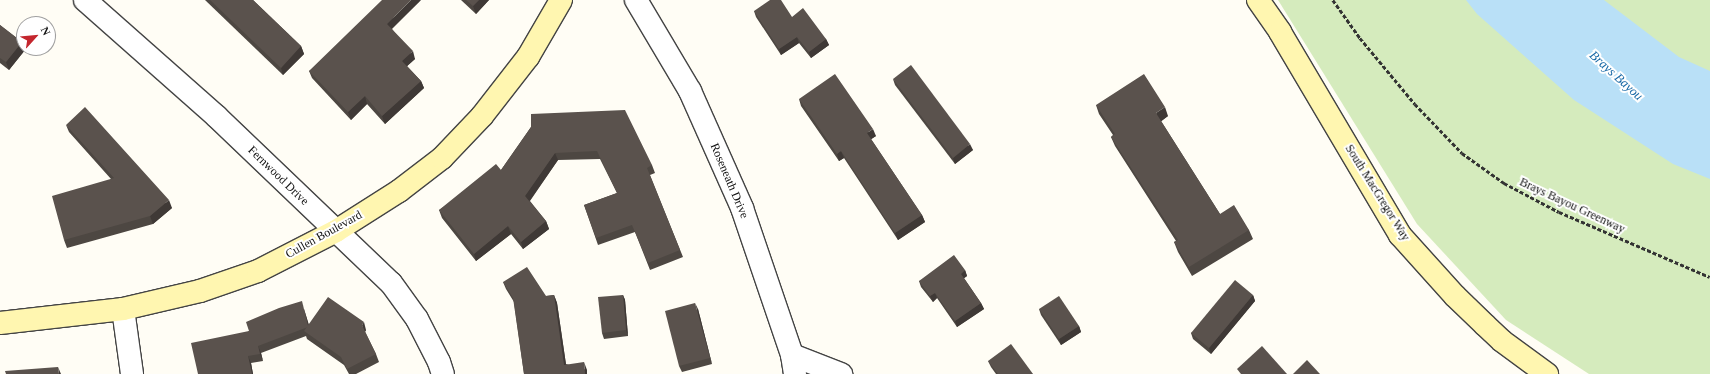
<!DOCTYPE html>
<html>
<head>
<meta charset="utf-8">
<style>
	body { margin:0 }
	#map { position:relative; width:1710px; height:374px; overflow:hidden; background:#fffdf5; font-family:"Times New Roman",serif }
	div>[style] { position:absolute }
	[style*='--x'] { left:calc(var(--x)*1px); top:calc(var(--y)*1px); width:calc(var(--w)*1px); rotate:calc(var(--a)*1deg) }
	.green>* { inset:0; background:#d5ebbd }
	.water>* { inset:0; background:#b9e0f7 }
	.path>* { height:2.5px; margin-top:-1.25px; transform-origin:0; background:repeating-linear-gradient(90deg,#333 0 4px,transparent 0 6px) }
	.roads { filter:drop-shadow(1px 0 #444) drop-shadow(-1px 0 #444) drop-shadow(0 1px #444) drop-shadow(0 -1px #444) }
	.street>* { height:22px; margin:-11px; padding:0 11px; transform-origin:11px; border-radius:11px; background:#fff }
	.secondary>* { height:22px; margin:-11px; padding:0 11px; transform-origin:11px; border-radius:11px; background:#fff6b0 }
	.wall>* { inset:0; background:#4d4742 }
	.shaded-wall>* { inset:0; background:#3f3936 }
	.building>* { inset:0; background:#5a524d }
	span { translate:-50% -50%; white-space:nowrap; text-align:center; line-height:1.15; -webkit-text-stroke:4px #fff; paint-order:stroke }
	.street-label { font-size:12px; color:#111 }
	.water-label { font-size:13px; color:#1768a6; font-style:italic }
	.north { position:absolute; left:16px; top:16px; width:40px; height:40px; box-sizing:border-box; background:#fff; border:1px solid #a0a0a0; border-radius:50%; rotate:63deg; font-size:11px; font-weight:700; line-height:16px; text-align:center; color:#111 }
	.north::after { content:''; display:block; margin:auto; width:14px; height:18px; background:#c4262e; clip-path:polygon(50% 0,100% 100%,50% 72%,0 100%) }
</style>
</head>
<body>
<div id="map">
	<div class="green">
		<div style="clip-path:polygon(1278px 0,1710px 0,1710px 374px,1589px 374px,1506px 320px,1417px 224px)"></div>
	</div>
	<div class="water">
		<div style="clip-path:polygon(1466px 0,1604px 0,1679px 57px,1710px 71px,1710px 179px,1673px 164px,1574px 100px,1477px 14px)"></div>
	</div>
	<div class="path">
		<div style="--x:1333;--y:0;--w:47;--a:54.6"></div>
		<div style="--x:1360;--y:38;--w:86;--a:50.2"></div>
		<div style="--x:1415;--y:104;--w:68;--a:46.2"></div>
		<div style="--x:1462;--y:153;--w:52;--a:35.5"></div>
		<div style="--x:1504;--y:183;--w:62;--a:27.8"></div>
		<div style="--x:1559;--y:212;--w:164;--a:23.3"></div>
	</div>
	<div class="roads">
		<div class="street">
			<div style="--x:85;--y:0;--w:175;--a:41.5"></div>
			<div style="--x:216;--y:116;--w:242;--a:43.7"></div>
			<div style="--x:391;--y:283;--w:44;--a:54.2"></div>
			<div style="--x:417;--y:319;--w:48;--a:62.9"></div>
			<div style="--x:439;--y:362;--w:13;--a:72"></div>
			<div style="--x:636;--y:0;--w:106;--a:59.3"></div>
			<div style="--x:690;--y:91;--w:128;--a:66"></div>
			<div style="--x:742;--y:208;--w:155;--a:71.2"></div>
			<div style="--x:792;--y:355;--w:19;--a:81"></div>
			<div style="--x:123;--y:309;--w:66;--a:82.1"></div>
			<div style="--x:792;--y:355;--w:53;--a:21.2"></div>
		</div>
		<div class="secondary">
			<div style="--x:1258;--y:0;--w:39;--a:55"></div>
			<div style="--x:1280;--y:32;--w:236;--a:59.4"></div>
			<div style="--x:1400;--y:235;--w:82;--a:48"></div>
			<div style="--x:1455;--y:296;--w:42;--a:44"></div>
			<div style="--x:1485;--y:325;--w:23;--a:43"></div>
			<div style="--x:1502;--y:341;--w:56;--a:36.3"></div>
			<div style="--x:0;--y:323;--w:124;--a:-6.5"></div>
			<div style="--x:123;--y:309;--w:79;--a:-13.2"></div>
			<div style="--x:200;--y:291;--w:61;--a:-19"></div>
			<div style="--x:258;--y:271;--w:88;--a:-27.1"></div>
			<div style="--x:336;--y:231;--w:75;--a:-32.4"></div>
			<div style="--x:399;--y:191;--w:54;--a:-37.5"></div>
			<div style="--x:442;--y:158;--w:58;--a:-46.4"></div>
			<div style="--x:482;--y:116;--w:75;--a:-52.1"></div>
			<div style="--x:528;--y:57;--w:66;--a:-59.9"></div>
		</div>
	</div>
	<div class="wall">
		<div style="clip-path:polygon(205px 0,253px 0,301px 46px,304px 54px,283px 75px)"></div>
		<div style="clip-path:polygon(421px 0,392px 29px,415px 59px,407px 66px,421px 81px,424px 88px,385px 124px,367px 104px,351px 120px,312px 78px,309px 71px)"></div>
		<div style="clip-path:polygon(461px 0,489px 0,476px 14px)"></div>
		<div style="clip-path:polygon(754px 11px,792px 17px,826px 39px,829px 45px,811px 58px,799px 43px,781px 55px,756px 17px)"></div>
		<div style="clip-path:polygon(0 25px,22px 42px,25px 50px,9px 70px,0 63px)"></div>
		<div style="clip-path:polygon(893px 79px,973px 150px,955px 164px,895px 85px)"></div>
		<div style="clip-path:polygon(799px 99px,876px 136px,871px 139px,922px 215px,925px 222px,898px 240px,844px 158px,839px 161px,801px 106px)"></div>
		<div style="clip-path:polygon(1096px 105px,1168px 116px,1161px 121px,1220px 214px,1249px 230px,1253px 239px,1192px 276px,1178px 252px,1174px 242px,1176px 241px,1115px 146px,1111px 137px,1113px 135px,1099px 114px)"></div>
		<div style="clip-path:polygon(66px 125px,172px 208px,153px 224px,67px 248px,64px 240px,111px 179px,69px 132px)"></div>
		<div style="clip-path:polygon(531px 127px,652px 165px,655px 173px,650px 175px,683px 257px,650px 270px,635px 232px,598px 245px,584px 205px,617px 193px,600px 159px,558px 160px,530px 201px,546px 221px,549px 229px,523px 249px,511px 234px,476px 261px,442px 218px,439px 210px,501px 170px)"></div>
		<div style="clip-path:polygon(965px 270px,967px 276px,964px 278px,981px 303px,984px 309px,957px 327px,937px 298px,933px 302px,921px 287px,919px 281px)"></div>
		<div style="clip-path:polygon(503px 282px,546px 296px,554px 295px,557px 303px,566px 364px,587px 370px,587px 374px,524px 374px,514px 302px,506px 289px)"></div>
		<div style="clip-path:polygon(623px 295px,625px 300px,628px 336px,604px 339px,602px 333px)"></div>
		<div style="clip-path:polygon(1253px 295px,1255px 301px,1211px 354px,1193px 339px,1191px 333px)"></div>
		<div style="clip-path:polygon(304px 309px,309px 325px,366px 330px,365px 332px,376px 354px,379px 362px,356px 374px,349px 374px,344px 365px,307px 339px,306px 336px,261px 353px,263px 361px,251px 363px,253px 374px,198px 374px,249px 331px)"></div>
		<div style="clip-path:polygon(698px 309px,712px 364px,682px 372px,679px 366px)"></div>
		<div style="clip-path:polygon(1039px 309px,1079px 326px,1081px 332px,1061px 345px,1041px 315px)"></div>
		<div style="clip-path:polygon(988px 361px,1033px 374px,996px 374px,991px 367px)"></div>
	</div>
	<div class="shaded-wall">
		<div style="clip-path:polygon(411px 0,421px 0,389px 31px,387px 24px)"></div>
		<div style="clip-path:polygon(479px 0,489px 0,476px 14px,473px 6px)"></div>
		<div style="clip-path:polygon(797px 37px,799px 43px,781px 55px,779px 49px)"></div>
		<div style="clip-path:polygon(826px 39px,829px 45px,811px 58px,809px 52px)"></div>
		<div style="clip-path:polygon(22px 42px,25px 50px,9px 70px,6px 62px)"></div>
		<div style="clip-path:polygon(301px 46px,304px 54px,283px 75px,281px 68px)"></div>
		<div style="clip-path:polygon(413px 51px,415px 59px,405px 68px,402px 61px)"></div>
		<div style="clip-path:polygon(421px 81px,424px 88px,385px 124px,382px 116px)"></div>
		<div style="clip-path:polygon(365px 96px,367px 104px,351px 120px,348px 112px)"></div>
		<div style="clip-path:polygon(1165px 107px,1168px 116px,1159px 123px,1156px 113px)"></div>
		<div style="clip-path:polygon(873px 129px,876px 136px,870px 140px,867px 133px)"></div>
		<div style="clip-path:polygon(970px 144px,973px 150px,955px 164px,953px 158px)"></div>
		<div style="clip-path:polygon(841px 151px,844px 158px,839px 161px,837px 154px)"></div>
		<div style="clip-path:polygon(555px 153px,558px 160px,528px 203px,525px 196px)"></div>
		<div style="clip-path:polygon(169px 200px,172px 208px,153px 224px,150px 216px)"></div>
		<div style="clip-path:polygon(922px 215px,925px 222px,898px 240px,895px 233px)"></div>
		<div style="clip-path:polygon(546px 221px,549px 229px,523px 249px,521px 242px)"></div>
		<div style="clip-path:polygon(508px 226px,511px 234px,476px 261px,474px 254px)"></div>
		<div style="clip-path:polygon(965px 270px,967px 276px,963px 279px,961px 274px)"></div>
		<div style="clip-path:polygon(935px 293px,937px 298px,933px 302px,930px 296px)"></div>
		<div style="clip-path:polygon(554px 295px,557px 303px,567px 372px,564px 365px)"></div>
		<div style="clip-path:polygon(623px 295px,625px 300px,628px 336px,626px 330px)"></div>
		<div style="clip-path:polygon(1253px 295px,1255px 301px,1211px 354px,1209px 348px)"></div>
		<div style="clip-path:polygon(302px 301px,304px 309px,311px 333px,308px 326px)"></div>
		<div style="clip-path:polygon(695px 303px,698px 309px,712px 364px,710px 358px)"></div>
		<div style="clip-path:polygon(981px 303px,984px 309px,957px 327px,955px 321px)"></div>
		<div style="clip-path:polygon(364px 322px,366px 330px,364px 333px,362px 325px)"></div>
		<div style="clip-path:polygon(1079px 326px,1081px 332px,1061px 345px,1059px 339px)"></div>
		<div style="clip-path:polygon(258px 346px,261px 353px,263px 361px,260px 354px)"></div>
		<div style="clip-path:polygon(248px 356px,251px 363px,253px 374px,252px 374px)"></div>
		<div style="clip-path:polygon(584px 362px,587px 370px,587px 374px,585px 374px)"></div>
		<div style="clip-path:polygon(58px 367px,61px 374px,59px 374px)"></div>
	</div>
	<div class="building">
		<div style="clip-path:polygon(210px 0,253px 0,301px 46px,281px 68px)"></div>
		<div style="clip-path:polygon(382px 0,411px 0,387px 24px,413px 51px,402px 61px,421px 81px,382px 116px,365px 96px,348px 112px,309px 71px)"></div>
		<div style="clip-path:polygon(466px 0,479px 0,473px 6px)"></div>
		<div style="clip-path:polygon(770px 0,781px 0,792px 17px,803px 8px,826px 39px,809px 52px,797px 37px,779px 49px,754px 11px)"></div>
		<div style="clip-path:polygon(0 25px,22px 42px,6px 62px,0 58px)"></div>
		<div style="clip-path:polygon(911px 65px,970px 144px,953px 158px,893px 79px)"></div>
		<div style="clip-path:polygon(835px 74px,873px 129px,867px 133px,922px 215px,895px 233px,841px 151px,837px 154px,799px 99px)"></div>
		<div style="clip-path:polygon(1144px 74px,1165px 107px,1156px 113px,1220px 214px,1234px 205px,1249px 230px,1189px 267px,1174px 242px,1178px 240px,1111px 137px,1115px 134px,1096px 105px)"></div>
		<div style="clip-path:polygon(85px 107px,169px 200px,150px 216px,64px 240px,52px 196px,114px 178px,66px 125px)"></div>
		<div style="clip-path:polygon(625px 110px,652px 165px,647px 168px,680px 250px,648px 263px,632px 225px,596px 238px,584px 205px,617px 193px,597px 151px,555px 153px,525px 196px,546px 221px,521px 242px,508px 226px,474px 254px,439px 210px,496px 164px,501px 170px,531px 127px,531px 114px)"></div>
		<div style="clip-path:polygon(954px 255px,965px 270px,961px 274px,981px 303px,955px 321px,935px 293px,930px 296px,919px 281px)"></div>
		<div style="clip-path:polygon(527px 267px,546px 296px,554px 295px,564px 365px,584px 362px,585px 374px,524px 374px,513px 298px,503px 282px)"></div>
		<div style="clip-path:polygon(1235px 280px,1253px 295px,1209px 348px,1191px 333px)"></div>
		<div style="clip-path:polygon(623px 295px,626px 330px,602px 333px,598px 297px)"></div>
		<div style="clip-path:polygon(1059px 296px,1079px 326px,1059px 339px,1039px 309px)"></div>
		<div style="clip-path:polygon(328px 297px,364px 322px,362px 325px,376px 354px,347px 369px,341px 357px,304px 331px)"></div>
		<div style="clip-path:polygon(302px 301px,308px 326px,308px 327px,258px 346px,260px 354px,248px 356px,252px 374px,198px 374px,191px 343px,249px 331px,246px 322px,279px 308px)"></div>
		<div style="clip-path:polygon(695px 303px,710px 358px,679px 366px,665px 311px)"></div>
		<div style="clip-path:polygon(1011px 344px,1033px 374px,998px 374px,988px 361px)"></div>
		<div style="clip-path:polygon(1262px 346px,1287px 374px,1241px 374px,1237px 369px)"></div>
		<div style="clip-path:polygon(1307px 360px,1320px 374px,1293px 374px)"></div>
		<div style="clip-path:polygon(58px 367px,59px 374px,6px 374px,5px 371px)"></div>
	</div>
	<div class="street-label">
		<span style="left:278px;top:176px;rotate:44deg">Fernwood Drive</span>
		<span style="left:729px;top:181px;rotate:67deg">Roseneath Drive</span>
		<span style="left:1377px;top:193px;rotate:58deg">South MacGregor Way</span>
		<span style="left:1572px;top:206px;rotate:25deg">Brays Bayou Greenway</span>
		<span style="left:324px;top:235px;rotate:-29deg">Cullen Boulevard</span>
	</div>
	<div class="water-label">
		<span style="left:1616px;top:76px;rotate:42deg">Brays Bayou</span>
	</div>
	<div class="north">N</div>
</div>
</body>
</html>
